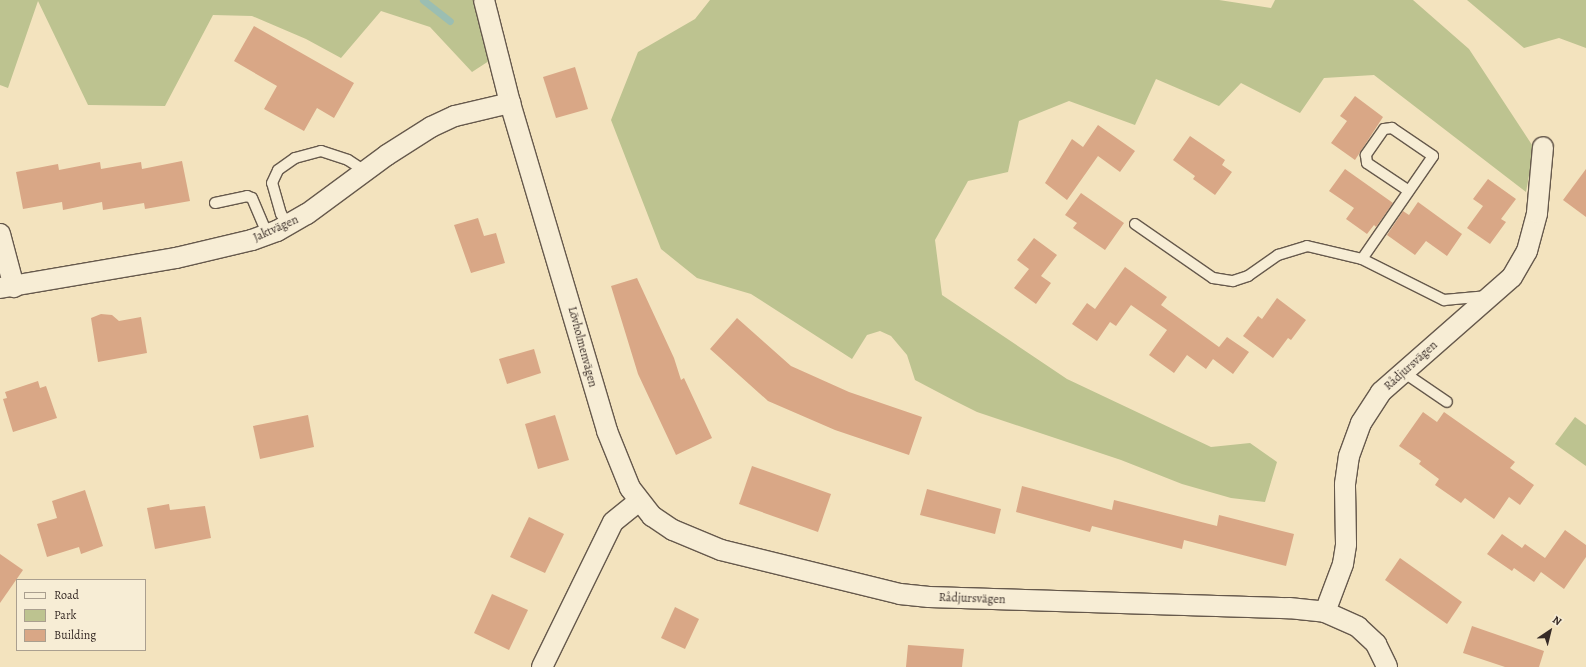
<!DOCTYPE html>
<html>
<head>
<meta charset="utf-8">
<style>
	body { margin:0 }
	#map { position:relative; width:1586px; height:667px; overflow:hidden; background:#f3e3be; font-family:Alegreya,serif }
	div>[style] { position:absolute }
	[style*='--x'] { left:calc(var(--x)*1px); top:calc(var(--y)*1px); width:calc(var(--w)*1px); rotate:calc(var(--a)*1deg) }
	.green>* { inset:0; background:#bdc390 }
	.stream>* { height:7px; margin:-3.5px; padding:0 3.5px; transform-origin:3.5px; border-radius:3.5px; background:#9bbeb2 }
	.building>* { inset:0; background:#d9a786 }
	.roads { filter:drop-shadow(1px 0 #66594c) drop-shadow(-1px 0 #66594c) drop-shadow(0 1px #66594c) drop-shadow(0 -1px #66594c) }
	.lane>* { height:10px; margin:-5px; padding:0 5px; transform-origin:5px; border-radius:5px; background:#f7edd5 }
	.street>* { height:20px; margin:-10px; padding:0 10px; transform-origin:10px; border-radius:10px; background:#f7edd5 }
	span { translate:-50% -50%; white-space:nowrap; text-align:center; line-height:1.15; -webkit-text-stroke:4px #f7edd5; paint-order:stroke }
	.street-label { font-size:12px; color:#372b26 }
	.legend { position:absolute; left:16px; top:579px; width:130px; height:72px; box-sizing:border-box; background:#f7edd5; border:1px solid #aa9f8f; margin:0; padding:5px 7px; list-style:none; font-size:12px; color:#372b26 }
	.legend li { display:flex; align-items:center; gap:8px; height:20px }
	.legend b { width:20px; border:1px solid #aa9f8f }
	.north { position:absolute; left:1530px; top:611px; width:40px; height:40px; -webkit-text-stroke:3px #f7edd5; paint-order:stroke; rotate:35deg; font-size:11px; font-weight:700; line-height:16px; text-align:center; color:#372b26 }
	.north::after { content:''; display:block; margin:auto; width:14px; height:18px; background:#372b26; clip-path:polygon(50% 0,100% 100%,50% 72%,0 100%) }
</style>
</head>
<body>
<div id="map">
	<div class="green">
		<div style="clip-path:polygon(0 0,476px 0,492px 59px,472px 72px,430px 27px,381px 11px,341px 58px,306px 39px,252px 16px,213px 15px,165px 106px,88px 105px,38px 1px,8px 88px,0 85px)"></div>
		<div style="clip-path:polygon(710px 0,1219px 0,1271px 8px,1275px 0,1413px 0,1469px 49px,1534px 148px,1526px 192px,1374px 75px,1324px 78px,1300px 113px,1241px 83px,1219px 106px,1156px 79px,1135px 125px,1069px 101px,1019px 121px,1008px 172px,968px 181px,935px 240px,942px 295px,1067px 379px,1211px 447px,1250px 443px,1277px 462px,1265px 502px,1231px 498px,1182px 484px,1121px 460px,977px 412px,953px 400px,915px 380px,907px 355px,891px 336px,880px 331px,867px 335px,852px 359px,751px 294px,697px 278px,661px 249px,611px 120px,638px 52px,695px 19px)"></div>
		<div style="clip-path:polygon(1467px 0,1586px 0,1586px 48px,1559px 38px,1524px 48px)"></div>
		<div style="clip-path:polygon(1575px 417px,1586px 425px,1586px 466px,1555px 444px)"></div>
	</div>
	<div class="stream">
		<div style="--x:423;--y:0;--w:34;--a:38"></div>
	</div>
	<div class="building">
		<div style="clip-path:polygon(254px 26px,354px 83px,334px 118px,317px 108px,304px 131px,264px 109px,277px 86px,234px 61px)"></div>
		<div style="clip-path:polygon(575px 67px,588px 109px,556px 118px,543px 77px)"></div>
		<div style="clip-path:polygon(1355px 96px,1383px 117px,1355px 160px,1331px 143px,1347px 121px,1340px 116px)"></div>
		<div style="clip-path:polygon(1098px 125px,1135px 151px,1120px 172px,1098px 156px,1067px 200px,1045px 183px,1072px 139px,1083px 147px)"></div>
		<div style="clip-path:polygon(1190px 136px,1225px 160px,1222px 165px,1232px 172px,1215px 195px,1193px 179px,1195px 176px,1173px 160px)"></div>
		<div style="clip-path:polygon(182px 161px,190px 201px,145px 209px,144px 203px,103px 210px,102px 202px,63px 210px,62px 202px,23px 209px,16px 172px,58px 164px,59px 170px,100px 162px,101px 169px,141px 162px,142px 169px)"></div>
		<div style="clip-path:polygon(1345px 169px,1393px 203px,1376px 227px,1374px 225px,1367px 234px,1346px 219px,1354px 208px,1329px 191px)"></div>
		<div style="clip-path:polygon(1586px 169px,1586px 217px,1563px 200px)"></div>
		<div style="clip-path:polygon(1488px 179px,1516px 199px,1501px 219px,1506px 222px,1490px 244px,1467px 228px,1483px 206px,1473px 199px)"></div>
		<div style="clip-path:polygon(1081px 193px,1124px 223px,1105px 250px,1073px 228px,1077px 223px,1065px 215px)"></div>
		<div style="clip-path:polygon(1418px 202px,1462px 234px,1447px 256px,1426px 241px,1415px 255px,1387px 235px,1403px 211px,1409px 215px)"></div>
		<div style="clip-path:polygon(478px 218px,484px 236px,496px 233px,505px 263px,471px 273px,454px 225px)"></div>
		<div style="clip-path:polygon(1034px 238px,1057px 255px,1041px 276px,1051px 283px,1036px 304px,1014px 288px,1029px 269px,1017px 260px)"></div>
		<div style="clip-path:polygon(1125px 267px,1167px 297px,1161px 305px,1219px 347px,1227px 337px,1249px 352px,1233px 374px,1213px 359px,1206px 369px,1187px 355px,1174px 373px,1149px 355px,1167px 330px,1131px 305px,1116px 326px,1110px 322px,1097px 341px,1072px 324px,1087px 303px,1095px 309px)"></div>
		<div style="clip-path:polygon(637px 278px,674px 358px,681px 380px,684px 378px,712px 438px,676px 455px,638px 374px,611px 286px)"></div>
		<div style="clip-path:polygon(1277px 298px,1306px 320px,1291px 340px,1288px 338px,1273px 358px,1243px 336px,1258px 316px,1262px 319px)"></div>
		<div style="clip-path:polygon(101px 314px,112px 315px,119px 321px,141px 317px,147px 353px,98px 362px,91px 318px)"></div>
		<div style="clip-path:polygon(737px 318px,791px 366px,849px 392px,922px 417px,909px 455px,835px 430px,768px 401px,710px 349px)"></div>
		<div style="clip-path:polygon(534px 349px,541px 373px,507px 384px,499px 359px)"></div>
		<div style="clip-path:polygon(38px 381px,40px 388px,46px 386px,57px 418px,13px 432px,3px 399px,7px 398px,5px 392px)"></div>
		<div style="clip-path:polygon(1423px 412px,1437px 422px,1444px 412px,1515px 462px,1510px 468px,1534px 485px,1520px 505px,1509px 497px,1494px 519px,1465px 498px,1461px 503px,1435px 485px,1439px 479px,1419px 464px,1421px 461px,1399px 446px)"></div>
		<div style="clip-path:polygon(308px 415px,314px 447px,260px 459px,253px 426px)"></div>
		<div style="clip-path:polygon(555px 415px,569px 460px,538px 469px,525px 424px)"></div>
		<div style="clip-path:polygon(752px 466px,831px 494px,818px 532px,739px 504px)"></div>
		<div style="clip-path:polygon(1022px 486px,1112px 510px,1114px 500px,1217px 526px,1219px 515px,1294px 534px,1286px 566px,1184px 540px,1182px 549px,1092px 526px,1090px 532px,1016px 512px)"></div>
		<div style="clip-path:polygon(927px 489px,1001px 509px,995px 534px,920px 515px)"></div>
		<div style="clip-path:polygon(85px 490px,103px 546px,81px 554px,79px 547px,47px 557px,37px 524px,57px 518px,52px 501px)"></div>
		<div style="clip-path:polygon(169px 504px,170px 510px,205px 506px,211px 538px,155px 549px,147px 508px)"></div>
		<div style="clip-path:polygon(529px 517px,564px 534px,545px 573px,510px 557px)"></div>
		<div style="clip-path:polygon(1565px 530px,1586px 545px,1586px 557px,1564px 589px,1541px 572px,1534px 582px,1514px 568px,1512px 571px,1487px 554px,1502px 534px,1522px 548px,1525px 544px,1545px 558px)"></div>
		<div style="clip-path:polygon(0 554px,23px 570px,0 603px)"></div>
		<div style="clip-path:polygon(1400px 558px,1462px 602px,1447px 624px,1385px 580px)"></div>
		<div style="clip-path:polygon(492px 594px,528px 610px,509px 650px,474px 633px)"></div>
		<div style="clip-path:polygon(675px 607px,699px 619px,685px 649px,661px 638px)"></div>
		<div style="clip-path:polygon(1472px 626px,1544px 651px,1539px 667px,1505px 667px,1463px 653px)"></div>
		<div style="clip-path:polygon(908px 645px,964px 649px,962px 667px,906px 667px)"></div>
	</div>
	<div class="roads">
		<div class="lane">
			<div style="--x:215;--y:203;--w:33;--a:-12"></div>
			<div style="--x:247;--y:196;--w:5;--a:22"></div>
			<div style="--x:252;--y:198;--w:39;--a:67"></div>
			<div style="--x:1135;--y:224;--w:95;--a:34.7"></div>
			<div style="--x:1213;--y:278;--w:20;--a:9"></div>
			<div style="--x:1233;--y:281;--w:16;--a:-18"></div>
			<div style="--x:1248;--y:276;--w:37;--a:-35"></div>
			<div style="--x:1278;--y:255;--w:30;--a:-17"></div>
			<div style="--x:1307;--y:246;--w:57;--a:13.3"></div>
			<div style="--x:1362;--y:259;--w:125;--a:-55.4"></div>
			<div style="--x:1433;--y:156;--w:50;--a:-145.7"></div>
			<div style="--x:1392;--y:128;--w:8;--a:173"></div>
			<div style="--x:1384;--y:129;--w:32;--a:125"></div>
			<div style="--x:1366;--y:155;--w:8;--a:83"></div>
			<div style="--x:1367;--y:163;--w:50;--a:33.7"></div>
			<div style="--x:288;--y:225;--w:13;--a:-122"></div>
			<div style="--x:281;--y:214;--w:32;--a:-106"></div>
			<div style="--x:272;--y:183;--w:14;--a:-65"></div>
			<div style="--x:278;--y:170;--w:21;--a:-35"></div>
			<div style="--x:295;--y:158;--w:27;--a:-15"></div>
			<div style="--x:321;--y:151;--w:28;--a:18"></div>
			<div style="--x:348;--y:160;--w:20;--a:33"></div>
			<div style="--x:1362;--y:259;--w:92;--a:26.6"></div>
			<div style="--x:1444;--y:300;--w:44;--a:-5.2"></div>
			<div style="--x:1403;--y:372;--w:53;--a:34.3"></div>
		</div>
		<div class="street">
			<div style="--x:484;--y:0;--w:106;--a:75.8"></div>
			<div style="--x:510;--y:103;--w:342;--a:73.5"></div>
			<div style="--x:607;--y:431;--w:61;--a:68"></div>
			<div style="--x:630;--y:488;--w:36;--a:52"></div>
			<div style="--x:652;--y:516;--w:25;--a:34"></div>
			<div style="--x:673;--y:530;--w:52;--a:22.6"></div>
			<div style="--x:721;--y:550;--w:184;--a:13.8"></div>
			<div style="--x:900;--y:594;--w:29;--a:6"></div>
			<div style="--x:929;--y:597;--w:360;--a:1.8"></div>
			<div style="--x:1289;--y:608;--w:36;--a:6"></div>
			<div style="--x:1325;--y:612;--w:36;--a:24"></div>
			<div style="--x:1358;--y:627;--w:25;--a:43"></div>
			<div style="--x:1376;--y:644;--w:25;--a:64"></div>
			<div style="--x:0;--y:234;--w:55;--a:75.2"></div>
			<div style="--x:0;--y:288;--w:179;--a:-9.7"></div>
			<div style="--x:176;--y:258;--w:78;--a:-13.3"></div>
			<div style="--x:252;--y:240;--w:27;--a:-20"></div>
			<div style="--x:277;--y:231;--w:34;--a:-30"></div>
			<div style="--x:307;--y:214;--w:99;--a:-36.4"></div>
			<div style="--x:387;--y:155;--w:52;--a:-32.5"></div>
			<div style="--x:431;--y:127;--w:26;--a:-25"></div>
			<div style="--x:455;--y:116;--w:57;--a:-13.3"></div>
			<div style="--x:1325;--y:612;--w:51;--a:-69.4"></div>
			<div style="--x:1343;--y:564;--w:20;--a:-81"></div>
			<div style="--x:1346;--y:544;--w:60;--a:-91"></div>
			<div style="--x:1345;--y:484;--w:28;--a:-82"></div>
			<div style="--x:1349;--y:456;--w:35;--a:-70"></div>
			<div style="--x:1361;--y:423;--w:37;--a:-57"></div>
			<div style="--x:1381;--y:392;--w:174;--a:-41.3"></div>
			<div style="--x:1512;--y:277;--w:30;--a:-60"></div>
			<div style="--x:1527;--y:251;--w:39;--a:-75"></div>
			<div style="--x:1537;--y:213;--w:66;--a:-84.8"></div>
			<div style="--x:542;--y:667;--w:161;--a:-63.9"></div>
			<div style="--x:613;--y:522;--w:33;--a:-39"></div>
		</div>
	</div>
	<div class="street-label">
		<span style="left:276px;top:229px;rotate:-24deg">Jaktvägen</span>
		<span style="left:582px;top:347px;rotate:75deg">Lövholmenvägen</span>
		<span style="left:1411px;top:366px;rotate:-42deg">Rådjursvägen</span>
		<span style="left:972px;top:599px;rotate:2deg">Rådjursvägen</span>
	</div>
	<ul class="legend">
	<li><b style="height:5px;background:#f7edd5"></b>Road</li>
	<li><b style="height:11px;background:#bdc390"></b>Park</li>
	<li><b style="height:11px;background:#d9a786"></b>Building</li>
	</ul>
	<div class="north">N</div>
</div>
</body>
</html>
